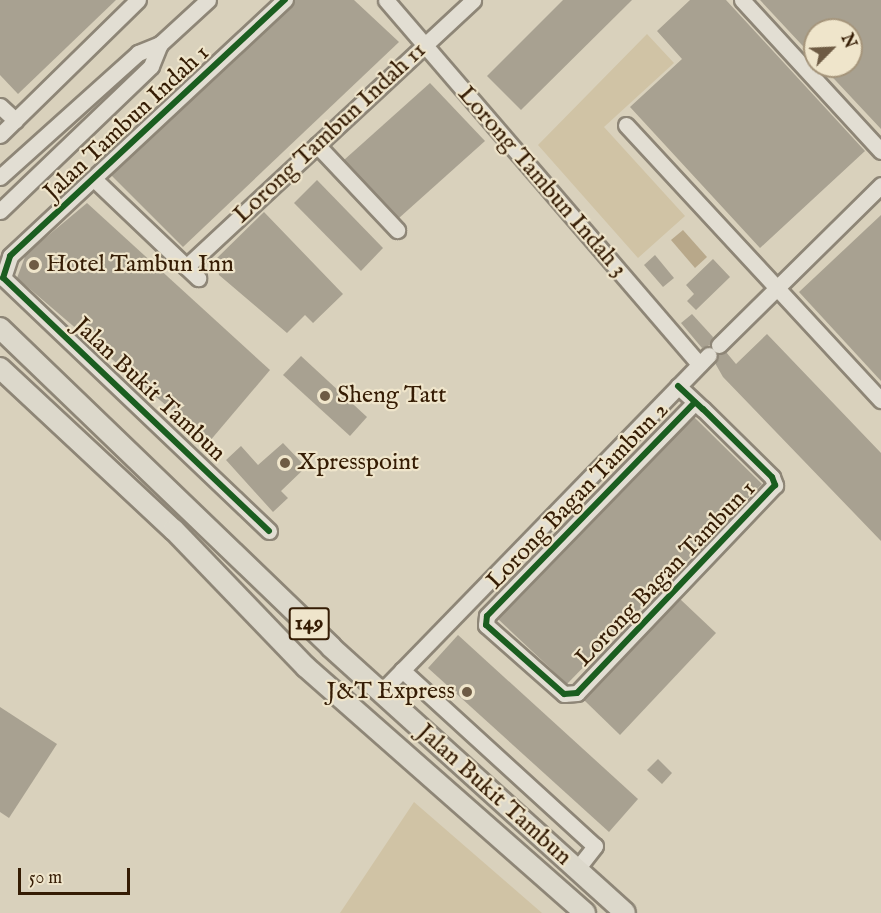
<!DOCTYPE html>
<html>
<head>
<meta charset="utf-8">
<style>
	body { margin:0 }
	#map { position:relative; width:881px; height:913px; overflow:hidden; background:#d9d1bc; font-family:"IM FELL English",serif }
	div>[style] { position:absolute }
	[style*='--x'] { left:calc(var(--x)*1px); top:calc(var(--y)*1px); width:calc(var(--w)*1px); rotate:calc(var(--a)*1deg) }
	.green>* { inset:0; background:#d0c3a5 }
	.water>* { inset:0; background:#b8a88a }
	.building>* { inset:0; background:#a8a191 }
	.roads { filter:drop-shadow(2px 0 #8e8677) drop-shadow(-2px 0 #8e8677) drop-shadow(0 2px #8e8677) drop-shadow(0 -2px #8e8677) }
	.minor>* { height:15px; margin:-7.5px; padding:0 7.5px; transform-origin:7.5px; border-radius:7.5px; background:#e2ded3 }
	.major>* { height:20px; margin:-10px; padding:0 10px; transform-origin:10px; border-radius:10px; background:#dcd8cb }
	.cycleway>* { height:6px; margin:-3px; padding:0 3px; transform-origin:3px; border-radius:3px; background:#1b5e20 }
	.dots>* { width:16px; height:16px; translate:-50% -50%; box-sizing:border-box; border:3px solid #efe5cb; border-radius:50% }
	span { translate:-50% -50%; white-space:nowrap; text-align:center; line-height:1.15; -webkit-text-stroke:4.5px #efe5cb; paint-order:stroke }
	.shield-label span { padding:2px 4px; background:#efe5cb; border:2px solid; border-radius:4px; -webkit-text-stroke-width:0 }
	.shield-label { font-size:22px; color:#351c04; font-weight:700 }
	.street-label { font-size:24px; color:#351c04 }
	.poi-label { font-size:24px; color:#351c04 }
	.left { translate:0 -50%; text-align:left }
	.right { translate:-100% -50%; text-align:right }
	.north { position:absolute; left:803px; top:18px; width:60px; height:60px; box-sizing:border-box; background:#efe5cb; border:2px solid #a5957b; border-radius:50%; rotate:66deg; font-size:16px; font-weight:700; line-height:24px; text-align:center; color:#351c04 }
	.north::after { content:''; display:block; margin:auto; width:21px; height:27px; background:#6e5b44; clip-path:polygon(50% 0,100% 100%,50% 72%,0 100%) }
	.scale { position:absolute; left:18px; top:868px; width:112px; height:27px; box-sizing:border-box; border:3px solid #351c04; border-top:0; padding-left:8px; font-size:18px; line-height:21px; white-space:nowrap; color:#351c04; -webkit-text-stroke:4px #efe5cb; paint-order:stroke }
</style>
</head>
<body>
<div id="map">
	<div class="green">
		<div style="clip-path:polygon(647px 34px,674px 63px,604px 127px,685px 216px,638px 258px,538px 145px)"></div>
		<div style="clip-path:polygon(414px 802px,542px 913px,340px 913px)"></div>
	</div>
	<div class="water">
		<div style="clip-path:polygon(683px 230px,707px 257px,695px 268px,671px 240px)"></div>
	</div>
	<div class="building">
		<div style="clip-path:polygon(0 0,116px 0,18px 94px,0 75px)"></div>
		<div style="clip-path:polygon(294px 0,354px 0,399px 42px,183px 247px,111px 175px)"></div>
		<div style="clip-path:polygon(563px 0,632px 0,521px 110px,487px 76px)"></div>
		<div style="clip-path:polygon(690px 0,726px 0,865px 151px,760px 248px,630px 107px,682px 59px,657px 31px)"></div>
		<div style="clip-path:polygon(760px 0,881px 0,881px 129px,822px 66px,851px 66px,851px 30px,815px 30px,815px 59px)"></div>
		<div style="clip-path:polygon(430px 83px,485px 141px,399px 218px,344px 160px)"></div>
		<div style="clip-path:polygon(317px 180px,383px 248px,361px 271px,294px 203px)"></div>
		<div style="clip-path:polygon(87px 203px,270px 370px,209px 442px,17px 278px,26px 254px)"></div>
		<div style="clip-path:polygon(264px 212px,343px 294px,313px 323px,305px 315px,287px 333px,219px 275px,216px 259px)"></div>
		<div style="clip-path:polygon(881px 215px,881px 381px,799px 292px)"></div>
		<div style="clip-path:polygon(655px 255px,674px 278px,663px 287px,644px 265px)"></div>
		<div style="clip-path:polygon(713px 259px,730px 277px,696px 310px,687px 301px,694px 294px,686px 285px)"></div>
		<div style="clip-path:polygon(692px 314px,713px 337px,710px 345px,702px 348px,681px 323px)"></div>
		<div style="clip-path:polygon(767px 334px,881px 453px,881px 541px,723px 377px,715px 363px,718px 354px,726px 352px,736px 364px)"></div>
		<div style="clip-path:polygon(301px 356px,367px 417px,350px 436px,283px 375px)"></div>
		<div style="clip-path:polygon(694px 417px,762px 484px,567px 684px,498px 619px)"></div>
		<div style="clip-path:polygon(283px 443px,306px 467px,281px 491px,288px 498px,273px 512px,226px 460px,241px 446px,258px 465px)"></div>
		<div style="clip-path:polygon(680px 599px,716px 633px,620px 735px,584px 700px)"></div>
		<div style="clip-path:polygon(458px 635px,638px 799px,609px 832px,428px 668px)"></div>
		<div style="clip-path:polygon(0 707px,57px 744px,9px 818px,0 812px)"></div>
		<div style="clip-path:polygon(658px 759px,672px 773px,662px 784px,647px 770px)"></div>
	</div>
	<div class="roads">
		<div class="minor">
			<div style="--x:386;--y:0;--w:480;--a:49.3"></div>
			<div style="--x:742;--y:0;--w:205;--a:47.4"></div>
			<div style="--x:0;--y:106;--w:21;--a:43"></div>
			<div style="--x:626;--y:125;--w:375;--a:47.2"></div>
			<div style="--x:0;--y:135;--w:193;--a:-44.4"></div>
			<div style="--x:317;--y:145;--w:117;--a:46.7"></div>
			<div style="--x:0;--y:177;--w:186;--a:-41.9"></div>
			<div style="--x:138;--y:53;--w:24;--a:-22"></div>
			<div style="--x:160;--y:44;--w:65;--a:-42.5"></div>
			<div style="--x:94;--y:179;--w:144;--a:43.6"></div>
			<div style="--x:0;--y:211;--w:209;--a:-43.8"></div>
			<div style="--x:151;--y:66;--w:24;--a:-68"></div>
			<div style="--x:186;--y:267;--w:392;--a:-42.9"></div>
			<div style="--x:719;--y:345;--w:228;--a:-44.6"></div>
			<div style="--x:678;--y:386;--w:34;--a:43"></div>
			<div style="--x:703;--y:409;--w:97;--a:44.6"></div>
			<div style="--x:772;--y:477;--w:9;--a:69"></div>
			<div style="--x:775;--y:485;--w:287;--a:133.6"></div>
			<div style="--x:577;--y:693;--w:13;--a:176"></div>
			<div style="--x:564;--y:694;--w:104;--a:-138.5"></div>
			<div style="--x:486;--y:625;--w:9;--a:-84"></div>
			<div style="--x:487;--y:616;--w:298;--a:-45.8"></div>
			<div style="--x:269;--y:531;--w:367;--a:-136.4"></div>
			<div style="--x:3;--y:278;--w:23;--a:-72"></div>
			<div style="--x:10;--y:256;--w:376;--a:-43"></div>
			<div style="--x:402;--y:670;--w:261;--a:42.4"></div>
			<div style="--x:595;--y:846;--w:31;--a:128"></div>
			<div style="--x:381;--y:692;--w:470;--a:-45.8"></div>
		</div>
		<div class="major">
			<div style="--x:0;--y:328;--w:460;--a:43.9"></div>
			<div style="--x:331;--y:647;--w:396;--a:42.1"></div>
			<div style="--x:0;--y:368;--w:238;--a:43"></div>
			<div style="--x:174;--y:530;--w:190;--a:46.1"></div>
			<div style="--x:306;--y:667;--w:372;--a:41.4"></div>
		</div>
	</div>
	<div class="cycleway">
		<div style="--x:678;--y:386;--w:34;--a:43"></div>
		<div style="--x:703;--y:409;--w:97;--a:44.6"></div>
		<div style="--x:772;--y:477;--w:9;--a:69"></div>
		<div style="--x:775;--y:485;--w:287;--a:133.6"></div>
		<div style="--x:577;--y:693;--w:13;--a:176"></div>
		<div style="--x:564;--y:694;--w:104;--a:-138.5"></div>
		<div style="--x:486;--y:625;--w:9;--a:-84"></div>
		<div style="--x:487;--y:616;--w:298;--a:-45.8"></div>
		<div style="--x:269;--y:531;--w:367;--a:-136.4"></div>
		<div style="--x:3;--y:278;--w:23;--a:-72"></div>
		<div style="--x:10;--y:256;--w:376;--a:-43"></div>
	</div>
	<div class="dots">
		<div style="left:34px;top:265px;background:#6e5b44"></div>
		<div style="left:325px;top:396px;background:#6e5b44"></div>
		<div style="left:285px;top:463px;background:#6e5b44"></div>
		<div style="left:467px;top:692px;background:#6e5b44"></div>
	</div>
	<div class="shield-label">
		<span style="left:309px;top:624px">149</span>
	</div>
	<div class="street-label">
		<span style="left:127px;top:123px;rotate:-43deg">Jalan Tambun Indah 1</span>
		<span style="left:330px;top:133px;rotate:-43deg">Lorong Tambun Indah 11</span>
		<span style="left:542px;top:182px;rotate:49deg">Lorong Tambun Indah 3</span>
		<span style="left:149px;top:390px;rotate:43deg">Jalan Bukit Tambun</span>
		<span style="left:578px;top:496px;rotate:-46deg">Lorong Bagan Tambun 2</span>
		<span style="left:666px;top:574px;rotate:-46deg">Lorong Bagan Tambun 1</span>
		<span style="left:494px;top:795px;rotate:42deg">Jalan Bukit Tambun</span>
	</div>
	<div class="poi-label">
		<span class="left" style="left:46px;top:265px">Hotel Tambun Inn</span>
		<span class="left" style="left:337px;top:396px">Sheng Tatt</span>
		<span class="left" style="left:297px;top:463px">Xpresspoint</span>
		<span class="right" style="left:455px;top:692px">J&amp;T Express</span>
	</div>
	<div class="north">N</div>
	<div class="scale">50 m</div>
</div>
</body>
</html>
